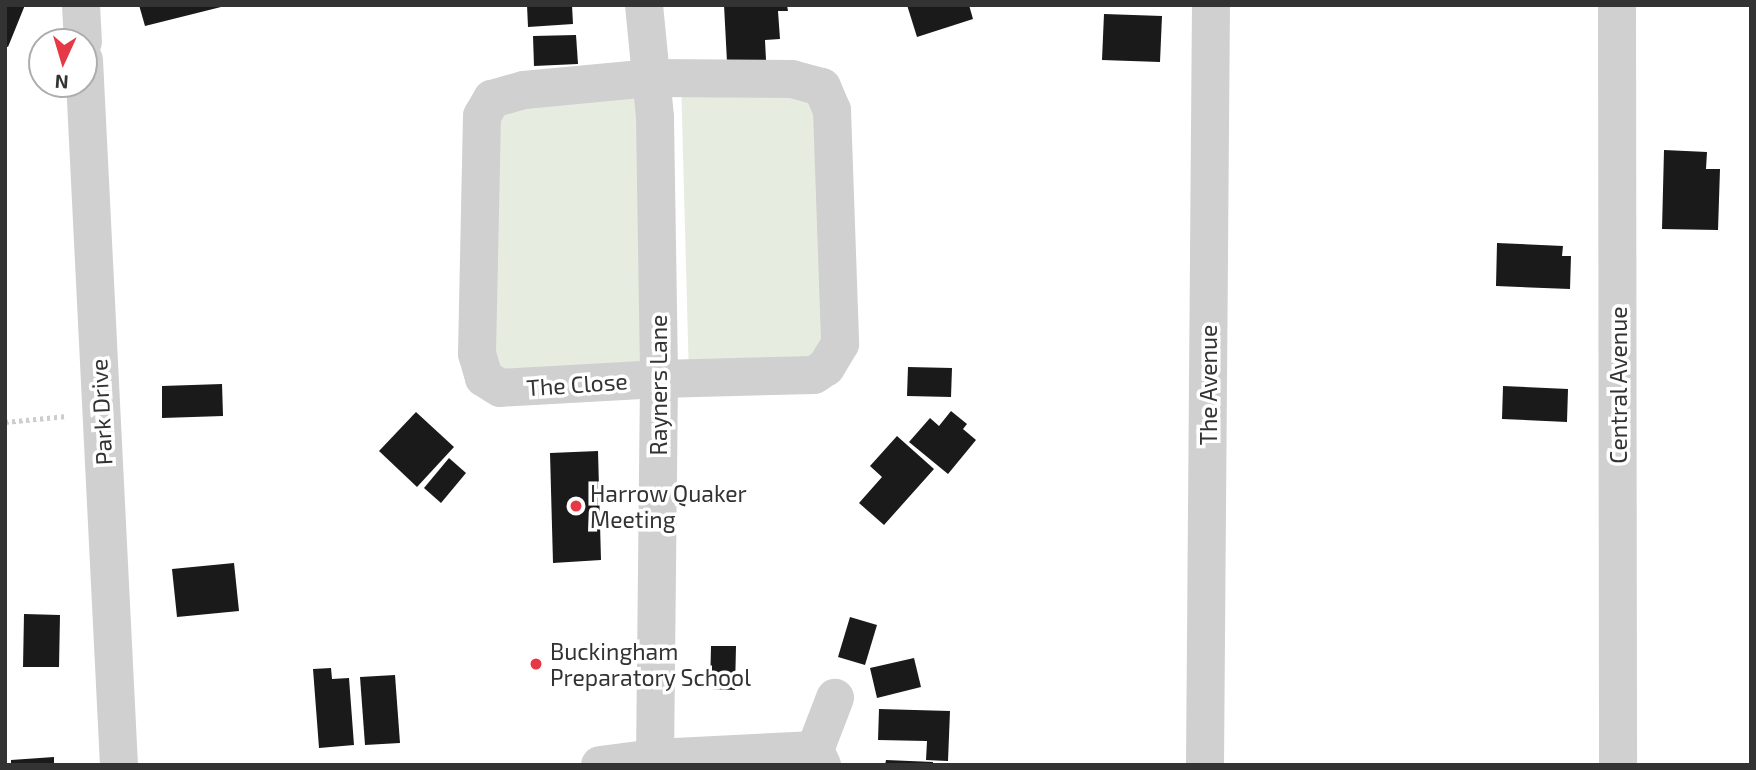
<!DOCTYPE html>
<html>
<head>
<meta charset="utf-8">
<style>
	body { margin:0 }
	#map { position:relative; width:1756px; height:770px; overflow:hidden; background:#fff; font-family:"Exo 2",sans-serif }
	div>[style] { position:absolute }
	[style*='--x'] { left:calc(var(--x)*1px); top:calc(var(--y)*1px); width:calc(var(--w)*1px); rotate:calc(var(--a)*1deg) }
	.green>* { inset:0; background:#e6ecdf }
	.building>* { inset:0; background:#1a1a1a }
	.path>* { height:4.5px; margin-top:-2.25px; transform-origin:0; background:repeating-linear-gradient(90deg,#cdcdcd 0 3.5px,transparent 0 7px) }
	.minor>* { height:38px; margin:-19px; padding:0 19px; transform-origin:19px; border-radius:19px; background:#d0d0d0 }
	.dots>* { width:19px; height:19px; translate:-50% -50%; box-sizing:border-box; border:4px solid #fff; border-radius:50% }
	span { translate:-50% -50%; white-space:nowrap; text-align:center; line-height:1.15; -webkit-text-stroke:7px #fff; paint-order:stroke }
	.street-label { font-size:23px; color:#333 }
	.poi-label { font-size:23px; color:#333 }
	.left { translate:0 -50%; text-align:left }
	.frame { position:absolute; inset:0; border:7px solid #333; pointer-events:none }
	.north { position:absolute; left:28px; top:28px; width:70px; height:70px; box-sizing:border-box; background:#fff; border:2px solid #adadad; border-radius:50%; rotate:184deg; font-size:19px; font-weight:700; line-height:28px; text-align:center; color:#333 }
	.north::after { content:''; display:block; margin:auto; width:24px; height:32px; background:#e63946; clip-path:polygon(50% 0,100% 100%,50% 72%,0 100%) }
</style>
</head>
<body>
<div id="map">
	<div class="green">
		<div style="clip-path:polygon(638px 79px,646px 379px,484px 378px,482px 116px)"></div>
		<div style="clip-path:polygon(681px 79px,822px 87px,826px 367px,689px 378px)"></div>
	</div>
	<div class="building">
		<div style="clip-path:polygon(5px 5px,25px 5px,8px 47px,5px 46px)"></div>
		<div style="clip-path:polygon(139px 5px,225px 5px,225px 6px,145px 26px)"></div>
		<div style="clip-path:polygon(527px 5px,572px 5px,573px 24px,528px 27px)"></div>
		<div style="clip-path:polygon(724px 5px,787px 5px,788px 11px,778px 11px,780px 39px,765px 40px,766px 60px,727px 62px)"></div>
		<div style="clip-path:polygon(907px 5px,969px 5px,973px 19px,917px 37px)"></div>
		<div style="clip-path:polygon(1104px 14px,1162px 16px,1160px 62px,1102px 60px)"></div>
		<div style="clip-path:polygon(576px 35px,578px 64px,534px 66px,533px 36px)"></div>
		<div style="clip-path:polygon(1664px 150px,1707px 152px,1706px 169px,1720px 169px,1718px 230px,1662px 229px)"></div>
		<div style="clip-path:polygon(1497px 243px,1563px 246px,1562px 256px,1571px 256px,1570px 289px,1496px 286px)"></div>
		<div style="clip-path:polygon(908px 367px,952px 368px,951px 397px,907px 396px)"></div>
		<div style="clip-path:polygon(222px 384px,223px 416px,162px 418px,162px 386px)"></div>
		<div style="clip-path:polygon(1503px 386px,1568px 389px,1567px 422px,1502px 419px)"></div>
		<div style="clip-path:polygon(951px 411px,967px 424px,963px 429px,976px 440px,948px 474px,909px 442px,930px 418px,939px 426px)"></div>
		<div style="clip-path:polygon(416px 412px,454px 447px,417px 487px,379px 451px)"></div>
		<div style="clip-path:polygon(897px 436px,934px 469px,884px 525px,859px 503px,882px 477px,870px 466px)"></div>
		<div style="clip-path:polygon(598px 451px,601px 560px,553px 563px,550px 453px)"></div>
		<div style="clip-path:polygon(449px 458px,466px 473px,441px 503px,424px 488px)"></div>
		<div style="clip-path:polygon(234px 563px,239px 611px,177px 617px,172px 569px)"></div>
		<div style="clip-path:polygon(24px 614px,60px 615px,59px 667px,23px 667px)"></div>
		<div style="clip-path:polygon(850px 617px,877px 625px,865px 665px,838px 657px)"></div>
		<div style="clip-path:polygon(711px 646px,736px 646px,735px 690px,710px 689px)"></div>
		<div style="clip-path:polygon(914px 658px,921px 687px,877px 698px,870px 668px)"></div>
		<div style="clip-path:polygon(331px 668px,332px 679px,349px 678px,354px 745px,319px 748px,313px 669px)"></div>
		<div style="clip-path:polygon(395px 675px,400px 743px,365px 745px,360px 677px)"></div>
		<div style="clip-path:polygon(879px 709px,950px 711px,948px 761px,926px 760px,927px 741px,878px 740px)"></div>
		<div style="clip-path:polygon(54px 757px,54px 765px,11px 765px,11px 760px)"></div>
		<div style="clip-path:polygon(886px 760px,933px 762px,933px 765px,885px 765px)"></div>
	</div>
	<div class="path">
		<div style="--x:5;--y:422;--w:62;--a:-5.5"></div>
	</div>
	<div class="minor">
		<div style="--x:81;--y:5;--w:37;--a:87"></div>
		<div style="--x:644;--y:5;--w:114;--a:84.4"></div>
		<div style="--x:655;--y:118;--w:261;--a:89.1"></div>
		<div style="--x:659;--y:379;--w:386;--a:90.6"></div>
		<div style="--x:1617;--y:5;--w:760;--a:89.92"></div>
		<div style="--x:84;--y:60;--w:706;--a:87.16"></div>
		<div style="--x:652;--y:78;--w:140;--a:0.4"></div>
		<div style="--x:792;--y:79;--w:31;--a:15"></div>
		<div style="--x:822;--y:87;--w:25;--a:67"></div>
		<div style="--x:832;--y:110;--w:234;--a:88"></div>
		<div style="--x:840;--y:344;--w:27;--a:121"></div>
		<div style="--x:826;--y:367;--w:14;--a:146"></div>
		<div style="--x:814;--y:375;--w:155;--a:178.5"></div>
		<div style="--x:659;--y:379;--w:159;--a:176.8"></div>
		<div style="--x:500;--y:388;--w:19;--a:-148"></div>
		<div style="--x:484;--y:378;--w:25;--a:-106"></div>
		<div style="--x:477;--y:354;--w:238;--a:-88.8"></div>
		<div style="--x:482;--y:116;--w:20;--a:-60"></div>
		<div style="--x:492;--y:99;--w:33;--a:-16"></div>
		<div style="--x:524;--y:90;--w:129;--a:-5.4"></div>
		<div style="--x:815;--y:750;--w:56;--a:-69"></div>
		<div style="--x:600;--y:765;--w:55;--a:-7.3"></div>
		<div style="--x:655;--y:758;--w:160;--a:-2.9"></div>
		<div style="--x:815;--y:750;--w:17;--a:65"></div>
		<div style="--x:1205;--y:765;--w:760;--a:-89.55"></div>
	</div>
	<div class="dots">
		<div style="left:576px;top:506px;background:#e63946"></div>
		<div style="left:536px;top:664px;background:#e63946"></div>
	</div>
	<div class="street-label">
		<span style="left:577px;top:384px;rotate:-4deg">The Close</span>
		<span style="left:658px;top:385px;rotate:-90deg">Rayners Lane</span>
		<span style="left:1208px;top:385px;rotate:-90deg">The Avenue</span>
		<span style="left:1618px;top:385px;rotate:-90deg">Central Avenue</span>
		<span style="left:101px;top:412px;rotate:-93deg">Park Drive</span>
	</div>
	<div class="poi-label">
		<span class="left" style="left:590px;top:506px">Harrow Quaker<br>Meeting</span>
		<span class="left" style="left:550px;top:664px">Buckingham<br>Preparatory School</span>
	</div>
	<div class="frame"></div>
	<div class="north">N</div>
</div>
</body>
</html>
